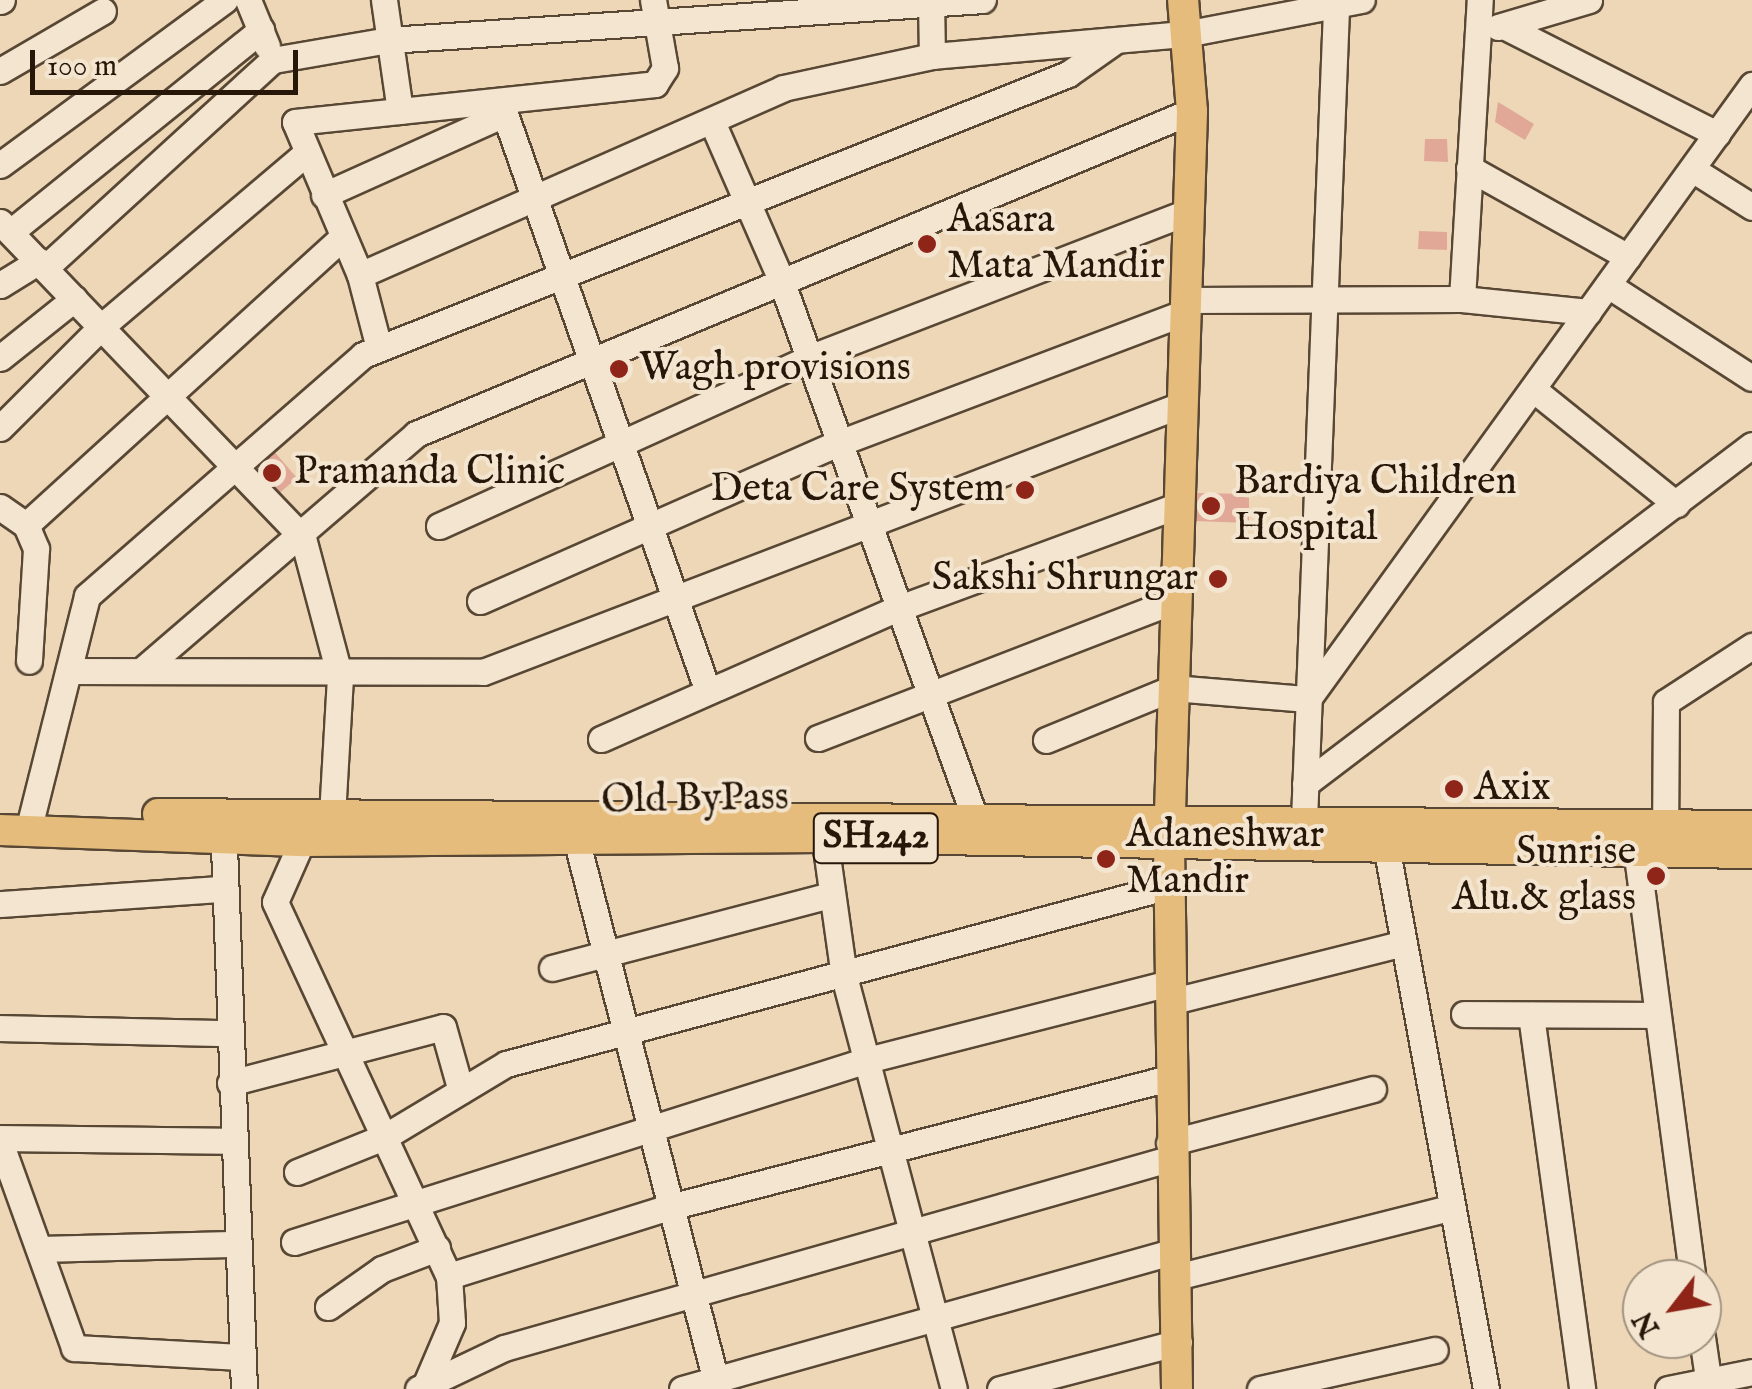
<!DOCTYPE html>
<html>
<head>
<meta charset="utf-8">
<style>
	body { margin:0 }
	#map { position:relative; width:1752px; height:1389px; overflow:hidden; background:#edd7b7; font-family:"IM FELL English",serif }
	div>[style] { position:absolute }
	[style*='--x'] { left:calc(var(--x)*1px); top:calc(var(--y)*1px); width:calc(var(--w)*1px); rotate:calc(var(--a)*1deg) }
	.building>* { inset:0; background:#e2a897 }
	.roads { filter:drop-shadow(2px 0 #584734) drop-shadow(-2px 0 #584734) drop-shadow(0 2px #584734) drop-shadow(0 -2px #584734) }
	.minor>* { height:25px; margin:-12.5px; padding:0 12.5px; transform-origin:12.5px; border-radius:12.5px; background:#f3e5d0 }
	.major>* { height:30px; margin:-15px; padding:0 15px; transform-origin:15px; border-radius:15px; background:#e6bc7c }
	.dots>* { width:28px; height:28px; translate:-50% -50%; box-sizing:border-box; border:5px solid #f3e5d0; border-radius:50% }
	span { translate:-50% -50%; white-space:nowrap; text-align:center; line-height:1.15; -webkit-text-stroke:8px #f3e5d0; paint-order:stroke }
	.shield-label span { padding:2px 8px; background:#f3e5d0; border:2px solid; border-radius:8px; -webkit-text-stroke-width:0 }
	.shield-label { font-size:38px; color:#261709; font-weight:700 }
	.poi-label { font-size:40px; color:#261709 }
	.left { translate:0 -50%; text-align:left }
	.right { translate:-100% -50%; text-align:right }
	.street-label { font-size:40px; color:#261709 }
	.north { position:absolute; left:1622px; top:1259px; width:100px; height:100px; box-sizing:border-box; background:#f3e5d0; border:2px solid #a19380; border-radius:50%; rotate:239deg; font-size:28px; font-weight:700; line-height:40px; text-align:center; color:#261709 }
	.north::after { content:''; display:block; margin:auto; width:35px; height:45px; background:#8f2418; clip-path:polygon(50% 0,100% 100%,50% 72%,0 100%) }
	.scale { position:absolute; left:30px; top:50px; width:268px; height:45px; box-sizing:border-box; border:5px solid #261709; border-top:0; padding-left:12px; font-size:30px; line-height:35px; white-space:nowrap; color:#261709; -webkit-text-stroke:8px #f3e5d0; paint-order:stroke }
</style>
</head>
<body>
<div id="map">
	<div class="building">
		<div style="clip-path:polygon(1498px 102px,1534px 124px,1525px 140px,1495px 122px)"></div>
		<div style="clip-path:polygon(1425px 139px,1447px 139px,1448px 162px,1424px 161px)"></div>
		<div style="clip-path:polygon(1419px 231px,1447px 232px,1447px 250px,1418px 249px)"></div>
		<div style="clip-path:polygon(272px 449px,297px 478px,276px 496px,251px 466px)"></div>
		<div style="clip-path:polygon(1196px 493px,1249px 494px,1249px 523px,1195px 521px)"></div>
	</div>
	<div class="roads">
		<div class="minor">
			<div style="--x:248;--y:0;--w:50;--a:67.6"></div>
			<div style="--x:384;--y:0;--w:112;--a:81.8"></div>
			<div style="--x:931;--y:0;--w:56;--a:89"></div>
			<div style="--x:0;--y:1;--w:2;--a:-27"></div>
			<div style="--x:1504;--y:26;--w:239;--a:26.9"></div>
			<div style="--x:1498;--y:27;--w:95;--a:-16.5"></div>
			<div style="--x:0;--y:71;--w:119;--a:-30.2"></div>
			<div style="--x:501;--y:103;--w:621;--a:70.63"></div>
			<div style="--x:713;--y:124;--w:170;--a:66.4"></div>
			<div style="--x:781;--y:280;--w:590;--a:70.18"></div>
			<div style="--x:0;--y:165;--w:279;--a:-36.3"></div>
			<div style="--x:1469;--y:168;--w:182;--a:29.2"></div>
			<div style="--x:1692;--y:169;--w:71;--a:32.3"></div>
			<div style="--x:324;--y:195;--w:197;--a:-24.2"></div>
			<div style="--x:0;--y:222;--w:438;--a:46.2"></div>
			<div style="--x:303;--y:538;--w:144;--a:75.1"></div>
			<div style="--x:340;--y:677;--w:157;--a:93.3"></div>
			<div style="--x:13;--y:230;--w:319;--a:-38.9"></div>
			<div style="--x:45;--y:268;--w:309;--a:-42.4"></div>
			<div style="--x:273;--y:60;--w:118;--a:-9.8"></div>
			<div style="--x:389;--y:40;--w:595;--a:-3.85"></div>
			<div style="--x:360;--y:275;--w:462;--a:-23.8"></div>
			<div style="--x:783;--y:88;--w:152;--a:-12.1"></div>
			<div style="--x:932;--y:56;--w:254;--a:-5"></div>
			<div style="--x:1185;--y:34;--w:180;--a:-10.9"></div>
			<div style="--x:0;--y:285;--w:46;--a:-31.6"></div>
			<div style="--x:1608;--y:285;--w:171;--a:32.9"></div>
			<div style="--x:1462;--y:299;--w:300;--a:-86.6"></div>
			<div style="--x:1186;--y:300;--w:276;--a:-0.2"></div>
			<div style="--x:1462;--y:299;--w:127;--a:5.9"></div>
			<div style="--x:379;--y:348;--w:75;--a:-104.6"></div>
			<div style="--x:360;--y:275;--w:166;--a:-113"></div>
			<div style="--x:295;--y:122;--w:362;--a:-6"></div>
			<div style="--x:655;--y:84;--w:19;--a:-58"></div>
			<div style="--x:665;--y:68;--w:69;--a:-100"></div>
			<div style="--x:0;--y:358;--w:95;--a:-38.6"></div>
			<div style="--x:1533;--y:389;--w:184;--a:38.8"></div>
			<div style="--x:0;--y:428;--w:143;--a:-45"></div>
			<div style="--x:101;--y:327;--w:269;--a:-40.3"></div>
			<div style="--x:0;--y:507;--w:32;--a:35"></div>
			<div style="--x:26;--y:525;--w:26;--a:67"></div>
			<div style="--x:36;--y:549;--w:112;--a:93.6"></div>
			<div style="--x:26;--y:525;--w:426;--a:-42.3"></div>
			<div style="--x:439;--y:526;--w:406;--a:-24.4"></div>
			<div style="--x:809;--y:358;--w:407;--a:-21.1"></div>
			<div style="--x:480;--y:601;--w:392;--a:-23.8"></div>
			<div style="--x:839;--y:443;--w:370;--a:-20.7"></div>
			<div style="--x:142;--y:670;--w:362;--a:-40.7"></div>
			<div style="--x:416;--y:434;--w:841;--a:-22.6"></div>
			<div style="--x:73;--y:671;--w:410;--a:0.1"></div>
			<div style="--x:483;--y:672;--w:750;--a:-20.95"></div>
			<div style="--x:818;--y:738;--w:384;--a:-21.1"></div>
			<div style="--x:601;--y:739;--w:317;--a:-23.8"></div>
			<div style="--x:891;--y:611;--w:307;--a:-20.2"></div>
			<div style="--x:1046;--y:740;--w:137;--a:-22.3"></div>
			<div style="--x:1173;--y:688;--w:135;--a:4.7"></div>
			<div style="--x:1308;--y:699;--w:758;--a:-54.13"></div>
			<div style="--x:1305;--y:784;--w:561;--a:-37.18"></div>
			<div style="--x:223;--y:819;--w:570;--a:87.89"></div>
			<div style="--x:822;--y:820;--w:158;--a:82"></div>
			<div style="--x:844;--y:976;--w:427;--a:75.1"></div>
			<div style="--x:1304;--y:820;--w:811;--a:-87.74"></div>
			<div style="--x:310;--y:823;--w:86;--a:113.9"></div>
			<div style="--x:275;--y:902;--w:412;--a:65.1"></div>
			<div style="--x:449;--y:1276;--w:47;--a:86.3"></div>
			<div style="--x:452;--y:1323;--w:69;--a:113.2"></div>
			<div style="--x:572;--y:823;--w:585;--a:75.54"></div>
			<div style="--x:28;--y:831;--w:242;--a:-75.9"></div>
			<div style="--x:87;--y:596;--w:366;--a:-41.1"></div>
			<div style="--x:363;--y:355;--w:759;--a:-21.73"></div>
			<div style="--x:1068;--y:74;--w:57;--a:-35.1"></div>
			<div style="--x:1634;--y:833;--w:450;--a:82.5"></div>
			<div style="--x:1665;--y:844;--w:142;--a:-89.6"></div>
			<div style="--x:1666;--y:702;--w:103;--a:-33.1"></div>
			<div style="--x:1387;--y:851;--w:547;--a:79.57"></div>
			<div style="--x:0;--y:904;--w:222;--a:-3.9"></div>
			<div style="--x:552;--y:968;--w:288;--a:-14.7"></div>
			<div style="--x:1169;--y:1002;--w:242;--a:-14.1"></div>
			<div style="--x:1464;--y:1014;--w:189;--a:0.3"></div>
			<div style="--x:1531;--y:1015;--w:377;--a:82.2"></div>
			<div style="--x:0;--y:1028;--w:228;--a:1.3"></div>
			<div style="--x:230;--y:1083;--w:220;--a:-14.7"></div>
			<div style="--x:443;--y:1027;--w:66;--a:74.3"></div>
			<div style="--x:0;--y:1138;--w:232;--a:0.7"></div>
			<div style="--x:0;--y:1142;--w:219;--a:70.2"></div>
			<div style="--x:74;--y:1348;--w:168;--a:3.1"></div>
			<div style="--x:1169;--y:1143;--w:211;--a:-14.8"></div>
			<div style="--x:297;--y:1172;--w:96;--a:-22"></div>
			<div style="--x:386;--y:1136;--w:140;--a:-31"></div>
			<div style="--x:506;--y:1064;--w:686;--a:-15.03"></div>
			<div style="--x:294;--y:1242;--w:601;--a:-17.62"></div>
			<div style="--x:867;--y:1060;--w:312;--a:-14.3"></div>
			<div style="--x:43;--y:1249;--w:194;--a:-1.5"></div>
			<div style="--x:449;--y:1276;--w:227;--a:-17.4"></div>
			<div style="--x:666;--y:1208;--w:520;--a:-14.49"></div>
			<div style="--x:1176;--y:1277;--w:285;--a:-14.2"></div>
			<div style="--x:328;--y:1307;--w:66;--a:-35.1"></div>
			<div style="--x:382;--y:1269;--w:59;--a:-20.9"></div>
			<div style="--x:1702;--y:1337;--w:41;--a:81.7"></div>
			<div style="--x:418;--y:1389;--w:95;--a:-25.5"></div>
			<div style="--x:504;--y:1348;--w:691;--a:-15.87"></div>
			<div style="--x:682;--y:1389;--w:512;--a:-15.64"></div>
			<div style="--x:1000;--y:1389;--w:185;--a:-14.7"></div>
			<div style="--x:1260;--y:1389;--w:179;--a:-12.6"></div>
			<div style="--x:1668;--y:1389;--w:86;--a:-11.4"></div>
		</div>
		<div class="major">
			<div style="--x:158;--y:814;--w:1594;--a:0.43"></div>
			<div style="--x:0;--y:830;--w:305;--a:2.1"></div>
			<div style="--x:305;--y:841;--w:517;--a:-0.44"></div>
			<div style="--x:822;--y:837;--w:930;--a:0.99"></div>
			<div style="--x:1177;--y:1389;--w:545;--a:-90.84"></div>
			<div style="--x:1169;--y:844;--w:733;--a:-88.2"></div>
			<div style="--x:1192;--y:111;--w:111;--a:-94.6"></div>
		</div>
	</div>
	<div class="dots">
		<div style="left:927px;top:244px;background:#8f2418"></div>
		<div style="left:619px;top:369px;background:#8f2418"></div>
		<div style="left:272px;top:473px;background:#8f2418"></div>
		<div style="left:1025px;top:490px;background:#8f2418"></div>
		<div style="left:1211px;top:506px;background:#8f2418"></div>
		<div style="left:1218px;top:579px;background:#8f2418"></div>
		<div style="left:1454px;top:789px;background:#8f2418"></div>
		<div style="left:1106px;top:859px;background:#8f2418"></div>
		<div style="left:1656px;top:876px;background:#8f2418"></div>
	</div>
	<div class="shield-label">
		<span style="left:876px;top:838px">SH242</span>
	</div>
	<div class="poi-label">
		<span class="left" style="left:947px;top:244px">Aasara<br>Mata Mandir</span>
		<span class="left" style="left:639px;top:369px">Wagh provisions</span>
		<span class="left" style="left:294px;top:473px">Pramanda Clinic</span>
		<span class="left" style="left:1234px;top:506px">Bardiya Children<br>Hospital</span>
		<span class="right" style="left:1005px;top:490px">Deta Care System</span>
		<span class="right" style="left:1198px;top:579px">Sakshi Shrungar</span>
		<span class="left" style="left:1474px;top:789px">Axix</span>
		<span class="left" style="left:1126px;top:859px">Adaneshwar<br>Mandir</span>
		<span class="right" style="left:1636px;top:876px">Sunrise<br>Alu.&amp; glass</span>
	</div>
	<div class="street-label">
		<span style="left:695px;top:800px;rotate:-1deg">Old ByPass</span>
	</div>
	<div class="north">N</div>
	<div class="scale">100 m</div>
</div>
</body>
</html>
